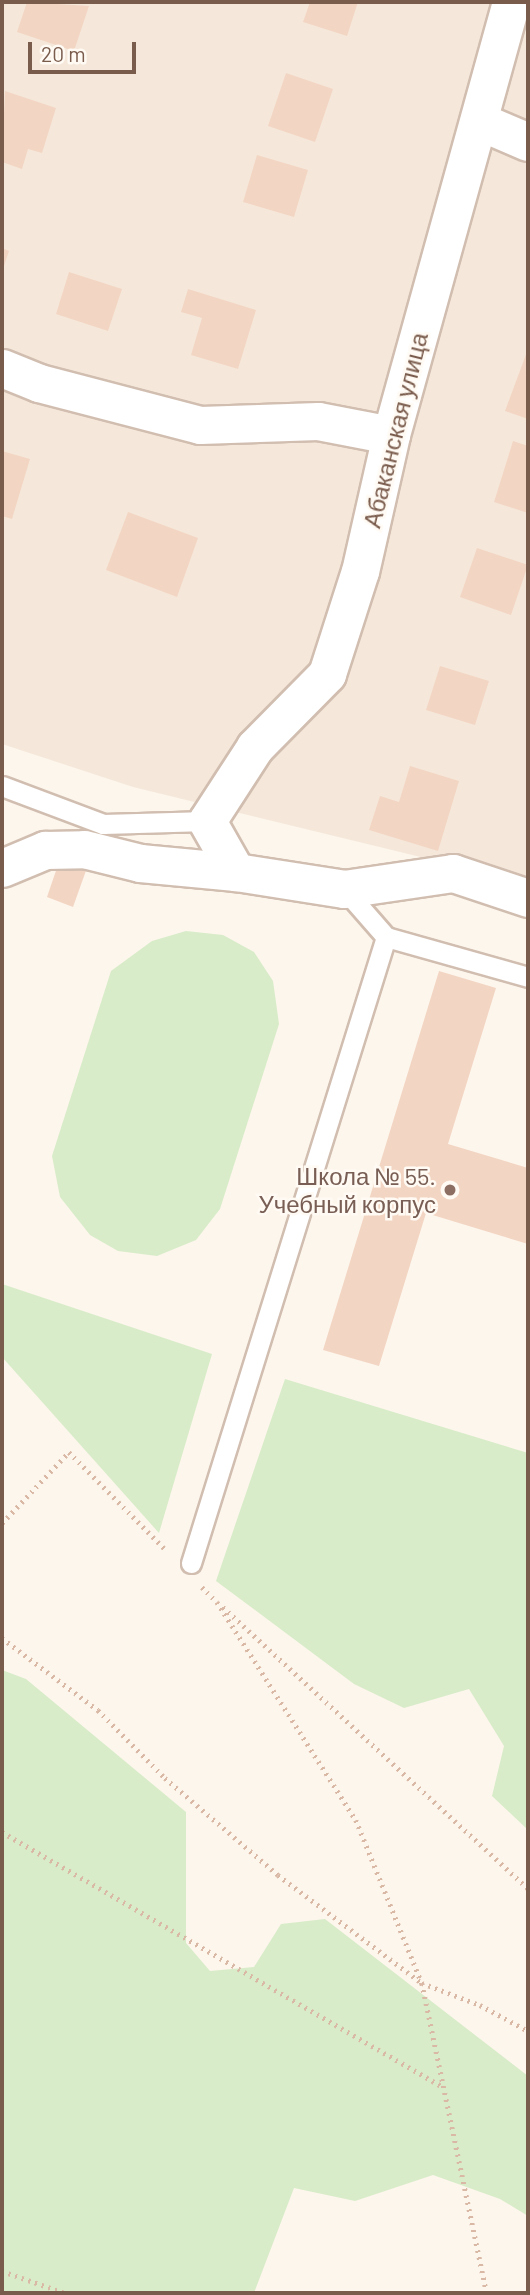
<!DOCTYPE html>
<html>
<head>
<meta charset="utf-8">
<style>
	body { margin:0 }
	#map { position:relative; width:530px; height:2295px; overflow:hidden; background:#fdf6ec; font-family:Barlow,sans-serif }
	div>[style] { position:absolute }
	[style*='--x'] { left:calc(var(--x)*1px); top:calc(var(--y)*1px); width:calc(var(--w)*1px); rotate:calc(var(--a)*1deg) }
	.residential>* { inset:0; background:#f5e8da }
	.green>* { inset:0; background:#d8ecc9 }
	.building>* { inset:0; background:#f3d5c3 }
	.path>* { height:4.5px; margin-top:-2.25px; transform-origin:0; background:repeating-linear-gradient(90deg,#d9b8a5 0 2px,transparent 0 7px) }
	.roads { filter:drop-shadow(2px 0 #d1beb0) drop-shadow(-2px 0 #d1beb0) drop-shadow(0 2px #d1beb0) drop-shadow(0 -2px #d1beb0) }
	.lane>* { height:19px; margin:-9.5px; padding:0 9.5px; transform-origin:9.5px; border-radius:9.5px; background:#fff }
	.street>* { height:37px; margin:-18.5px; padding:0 18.5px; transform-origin:18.5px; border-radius:18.5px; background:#fff }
	.dots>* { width:19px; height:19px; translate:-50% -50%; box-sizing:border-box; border:4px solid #fffaf3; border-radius:50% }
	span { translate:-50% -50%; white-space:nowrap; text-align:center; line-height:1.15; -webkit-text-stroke:5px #fffaf3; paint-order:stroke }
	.street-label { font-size:24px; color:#7a5c4d }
	.education-label { font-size:24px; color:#785e54 }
	.right { translate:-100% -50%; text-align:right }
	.frame { position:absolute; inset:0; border:4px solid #7a5c4d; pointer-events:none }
	.scale { position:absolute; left:28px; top:42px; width:108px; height:32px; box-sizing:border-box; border:4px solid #7a5c4d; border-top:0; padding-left:9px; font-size:21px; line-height:24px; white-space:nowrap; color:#7a5c4d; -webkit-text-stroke:5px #fffaf3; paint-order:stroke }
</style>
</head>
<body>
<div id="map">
	<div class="residential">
		<div style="clip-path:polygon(2px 2px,528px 2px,528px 883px,133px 787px,2px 744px)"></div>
	</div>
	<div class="green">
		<div style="clip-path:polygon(186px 931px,223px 935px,254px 952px,273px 981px,279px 1024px,220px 1209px,196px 1240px,157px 1256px,118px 1251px,90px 1235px,60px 1197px,52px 1156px,111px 971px,152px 941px)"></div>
		<div style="clip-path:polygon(2px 1284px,212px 1354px,159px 1533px,2px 1357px)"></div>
		<div style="clip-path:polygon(285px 1379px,528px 1453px,528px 1830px,492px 1796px,504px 1746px,469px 1689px,404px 1708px,354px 1684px,216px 1581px)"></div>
		<div style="clip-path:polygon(2px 1670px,26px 1679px,186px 1812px,186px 1943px,210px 1971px,254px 1967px,281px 1924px,325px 1919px,528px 2076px,528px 2216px,500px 2199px,433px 2175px,355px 2201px,294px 2188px,254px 2293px,2px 2293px)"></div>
	</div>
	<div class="building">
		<div style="clip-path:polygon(27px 2px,89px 6px,74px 51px,17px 32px)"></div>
		<div style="clip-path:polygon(310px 2px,358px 2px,347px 36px,303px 22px)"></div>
		<div style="clip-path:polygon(286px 73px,333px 89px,315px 142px,268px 126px)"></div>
		<div style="clip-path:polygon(5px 91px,56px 108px,42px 153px,28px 149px,22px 169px,2px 162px)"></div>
		<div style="clip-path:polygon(257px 155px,308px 170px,294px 217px,243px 202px)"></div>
		<div style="clip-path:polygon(2px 248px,9px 251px,2px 272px)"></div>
		<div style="clip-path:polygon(69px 272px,122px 289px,108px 331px,56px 314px)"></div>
		<div style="clip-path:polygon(188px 289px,256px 310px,238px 369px,191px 355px,202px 318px,181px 312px)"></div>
		<div style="clip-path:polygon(528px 349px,528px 419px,505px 411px)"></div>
		<div style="clip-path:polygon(513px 441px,528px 446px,528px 513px,494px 502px)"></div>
		<div style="clip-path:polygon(2px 451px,30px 459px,12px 519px,2px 516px)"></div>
		<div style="clip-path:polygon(128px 512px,198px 538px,177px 597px,106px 570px)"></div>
		<div style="clip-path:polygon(477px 548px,528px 565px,511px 615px,460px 597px)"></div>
		<div style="clip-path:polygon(440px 666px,489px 681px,475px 725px,426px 710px)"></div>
		<div style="clip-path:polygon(410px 766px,459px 781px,438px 851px,369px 830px,380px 796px,399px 802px)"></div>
		<div style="clip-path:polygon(61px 856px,88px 865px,73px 907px,47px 897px)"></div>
		<div style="clip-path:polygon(439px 971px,496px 988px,448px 1144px,528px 1168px,528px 1244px,426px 1213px,379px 1366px,323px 1350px)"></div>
	</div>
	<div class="path">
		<div style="--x:2;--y:1523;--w:98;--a:-46.7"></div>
		<div style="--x:69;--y:1452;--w:139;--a:45.3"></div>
		<div style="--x:202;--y:1587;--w:21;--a:45"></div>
		<div style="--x:217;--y:1602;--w:259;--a:57.5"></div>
		<div style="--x:356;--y:1820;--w:176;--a:68"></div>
		<div style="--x:422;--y:1983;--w:317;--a:78.2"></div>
		<div style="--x:223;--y:1607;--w:415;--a:42.7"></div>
		<div style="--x:2;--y:1638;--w:120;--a:36.9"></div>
		<div style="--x:98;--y:1710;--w:95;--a:45.4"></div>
		<div style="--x:165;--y:1778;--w:149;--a:40.6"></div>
		<div style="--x:278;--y:1875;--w:180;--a:36.9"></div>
		<div style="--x:422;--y:1983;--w:62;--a:20.8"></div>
		<div style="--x:480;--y:2005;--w:55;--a:28.4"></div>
		<div style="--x:2;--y:1832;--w:509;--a:30.04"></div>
		<div style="--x:2;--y:2271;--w:67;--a:19.2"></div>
	</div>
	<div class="roads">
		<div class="lane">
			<div style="--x:2;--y:786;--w:108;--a:20.6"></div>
			<div style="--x:103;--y:824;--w:104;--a:-1.7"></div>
			<div style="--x:386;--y:937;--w:148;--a:15.7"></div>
			<div style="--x:191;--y:1563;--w:656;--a:-72.7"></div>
			<div style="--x:386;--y:937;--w:64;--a:-131.2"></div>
		</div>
		<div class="street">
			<div style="--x:511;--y:2;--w:449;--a:105.5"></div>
			<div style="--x:391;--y:435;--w:139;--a:102.8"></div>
			<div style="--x:360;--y:571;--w:108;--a:107.8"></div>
			<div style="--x:327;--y:674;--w:103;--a:134.6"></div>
			<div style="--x:255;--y:747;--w:88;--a:123"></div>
			<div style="--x:207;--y:821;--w:59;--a:60.4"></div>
			<div style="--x:236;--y:872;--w:109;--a:8.9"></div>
			<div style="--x:344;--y:889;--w:110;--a:-8.4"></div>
			<div style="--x:453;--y:873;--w:79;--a:18.4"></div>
			<div style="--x:479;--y:121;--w:53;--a:23.2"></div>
			<div style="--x:2;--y:368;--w:40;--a:22"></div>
			<div style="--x:39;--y:383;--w:166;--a:14.6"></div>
			<div style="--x:200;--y:425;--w:118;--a:-1.9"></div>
			<div style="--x:318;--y:421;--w:74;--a:10.9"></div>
			<div style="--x:2;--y:868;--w:47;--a:-22.7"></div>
			<div style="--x:45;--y:850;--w:39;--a:-1"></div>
			<div style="--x:84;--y:849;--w:58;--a:14"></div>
			<div style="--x:140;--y:863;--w:96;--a:5.4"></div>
		</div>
	</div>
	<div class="dots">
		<div style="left:450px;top:1190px;background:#8d6e63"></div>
	</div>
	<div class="street-label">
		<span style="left:395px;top:430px;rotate:-76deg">Абаканская улица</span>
	</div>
	<div class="education-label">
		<span class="right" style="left:436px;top:1190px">Школа № 55.<br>Учебный корпус</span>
	</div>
	<div class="frame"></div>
	<div class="scale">20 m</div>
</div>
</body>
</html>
